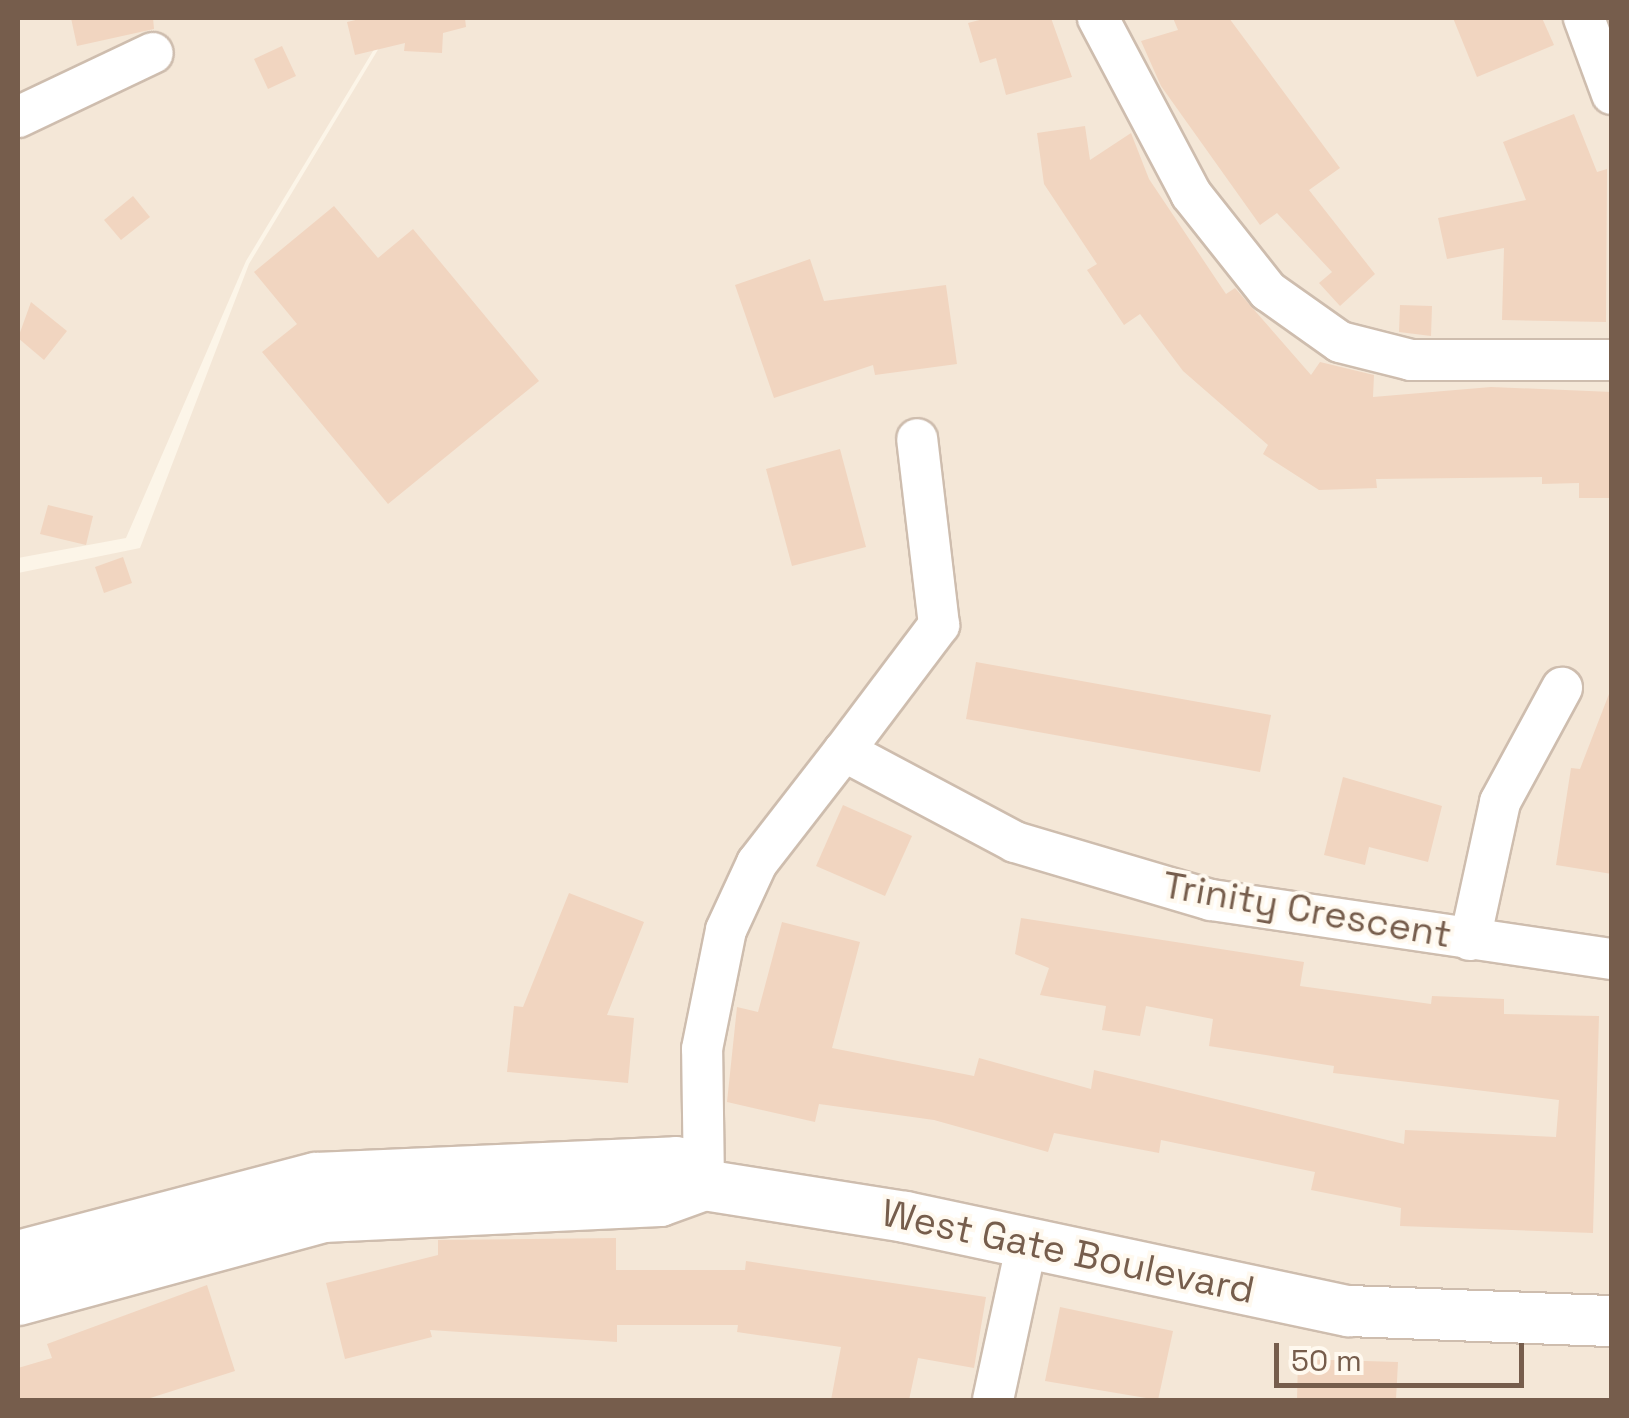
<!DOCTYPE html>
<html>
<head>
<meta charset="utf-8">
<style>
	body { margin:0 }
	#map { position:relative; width:1629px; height:1418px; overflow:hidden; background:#fcf5e8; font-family:"Space Grotesk",sans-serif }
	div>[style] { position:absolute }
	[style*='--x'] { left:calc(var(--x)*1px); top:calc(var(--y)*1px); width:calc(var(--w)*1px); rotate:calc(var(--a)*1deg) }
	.residential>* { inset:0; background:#f4e7d7 }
	.building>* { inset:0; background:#f1d5c0 }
	.roads { filter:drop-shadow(2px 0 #cebdae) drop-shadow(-2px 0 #cebdae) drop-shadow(0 2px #cebdae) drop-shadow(0 -2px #cebdae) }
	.minor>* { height:40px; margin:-20px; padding:0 20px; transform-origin:20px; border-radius:20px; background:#fff }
	.tertiary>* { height:50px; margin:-25px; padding:0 25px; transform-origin:25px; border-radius:25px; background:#fff }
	span { translate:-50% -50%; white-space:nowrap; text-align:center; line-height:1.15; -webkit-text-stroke:8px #fff9ef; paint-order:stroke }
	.street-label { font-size:38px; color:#765d4c }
	.frame { position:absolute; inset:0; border:20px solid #765d4c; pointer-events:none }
	.scale { position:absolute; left:1274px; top:1343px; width:250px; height:45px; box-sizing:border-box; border:5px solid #765d4c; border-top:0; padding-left:12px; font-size:30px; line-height:35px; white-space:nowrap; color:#765d4c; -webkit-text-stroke:8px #fff9ef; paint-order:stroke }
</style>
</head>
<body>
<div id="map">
	<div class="residential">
		<div style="clip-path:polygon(18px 18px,393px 18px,246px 261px,126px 538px,18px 558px)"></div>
		<div style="clip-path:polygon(397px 18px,1611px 18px,1611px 1400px,18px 1400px,18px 573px,140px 548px,249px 264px)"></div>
	</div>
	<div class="building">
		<div style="clip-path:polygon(71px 18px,153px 18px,154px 29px,77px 46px)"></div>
		<div style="clip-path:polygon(364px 18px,465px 18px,466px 27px,443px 33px,442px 53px,404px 51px,405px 43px,355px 55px,347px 22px)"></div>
		<div style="clip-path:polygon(987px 18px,1051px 18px,1072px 77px,1006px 95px,996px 58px,980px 63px,968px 23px)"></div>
		<div style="clip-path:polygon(1173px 18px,1229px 18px,1340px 168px,1309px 190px,1375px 274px,1340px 306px,1319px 283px,1332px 272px,1277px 213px,1260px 225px,1161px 86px,1141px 41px,1178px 30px)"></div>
		<div style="clip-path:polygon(1453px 18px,1542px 18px,1554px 45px,1477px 77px)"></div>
		<div style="clip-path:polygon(282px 46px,296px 76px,268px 89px,254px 59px)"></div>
		<div style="clip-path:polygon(1574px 114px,1597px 172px,1607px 169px,1606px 322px,1502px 320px,1504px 248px,1447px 259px,1438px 218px,1526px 200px,1503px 142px)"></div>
		<div style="clip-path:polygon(1085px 126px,1090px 160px,1131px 133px,1149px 179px,1226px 294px,1235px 288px,1311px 375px,1320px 362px,1374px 375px,1373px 397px,1491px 387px,1612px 392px,1612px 498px,1579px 498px,1579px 483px,1542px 484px,1542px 477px,1376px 479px,1377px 488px,1319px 490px,1263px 454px,1268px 445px,1183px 371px,1140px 314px,1124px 325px,1087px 270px,1097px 264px,1044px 184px,1037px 133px)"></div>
		<div style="clip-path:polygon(133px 196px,150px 217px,121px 240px,104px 220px)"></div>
		<div style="clip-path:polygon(334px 206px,378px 258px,413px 229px,539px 381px,388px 504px,262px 352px,297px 324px,254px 272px)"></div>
		<div style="clip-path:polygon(810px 259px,824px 301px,946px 285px,957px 364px,875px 375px,873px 365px,774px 398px,735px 285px)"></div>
		<div style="clip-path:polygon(31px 302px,67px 331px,44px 360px,18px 338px)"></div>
		<div style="clip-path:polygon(1400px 305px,1432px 306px,1431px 336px,1399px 332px)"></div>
		<div style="clip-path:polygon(840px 449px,866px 547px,792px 566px,766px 469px)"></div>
		<div style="clip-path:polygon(48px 505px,93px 516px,86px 545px,40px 534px)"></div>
		<div style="clip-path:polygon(123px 557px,132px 583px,104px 593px,95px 567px)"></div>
		<div style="clip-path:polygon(976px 662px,1271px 715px,1260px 772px,966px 719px)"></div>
		<div style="clip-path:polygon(1609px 694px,1612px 695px,1612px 874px,1556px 865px,1571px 768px,1580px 769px)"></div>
		<div style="clip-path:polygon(1343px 777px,1442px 806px,1428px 862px,1369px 847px,1365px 865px,1324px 855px)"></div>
		<div style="clip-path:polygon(843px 805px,912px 836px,885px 896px,816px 866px)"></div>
		<div style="clip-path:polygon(569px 893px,644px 922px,607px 1015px,634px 1018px,628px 1083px,507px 1072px,514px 1006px,523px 1007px)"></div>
		<div style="clip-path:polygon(1021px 918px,1304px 962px,1300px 986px,1431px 1004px,1432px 996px,1504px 999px,1504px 1014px,1599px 1016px,1593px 1233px,1400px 1226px,1401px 1208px,1311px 1190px,1315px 1172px,1161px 1140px,1159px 1153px,1054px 1133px,1048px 1152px,934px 1120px,819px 1104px,815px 1122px,727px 1102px,737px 1007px,758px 1012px,782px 922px,860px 942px,832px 1048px,974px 1076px,979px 1058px,1091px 1089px,1094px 1070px,1404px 1144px,1405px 1130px,1556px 1137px,1559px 1100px,1333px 1073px,1334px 1066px,1209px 1046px,1213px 1019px,1146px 1006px,1140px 1036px,1102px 1030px,1106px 1006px,1040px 995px,1049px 968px,1015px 954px)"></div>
		<div style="clip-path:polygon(616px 1238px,616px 1270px,745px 1270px,746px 1261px,986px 1297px,974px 1368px,918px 1358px,909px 1400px,831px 1400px,841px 1347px,737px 1332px,738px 1325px,617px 1325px,617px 1342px,430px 1330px,432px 1337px,345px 1359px,326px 1283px,438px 1255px,438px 1240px)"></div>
		<div style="clip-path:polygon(207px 1285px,235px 1371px,144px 1400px,18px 1400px,18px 1368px,52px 1358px,47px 1344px)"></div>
		<div style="clip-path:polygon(1060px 1307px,1173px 1331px,1158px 1400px,1045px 1381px)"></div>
		<div style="clip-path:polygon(1298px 1359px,1398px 1362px,1396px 1399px,1297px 1400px)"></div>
	</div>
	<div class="roads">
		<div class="minor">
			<div style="--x:1098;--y:18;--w:199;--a:62.1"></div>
			<div style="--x:1191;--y:194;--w:124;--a:51.6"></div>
			<div style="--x:1268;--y:291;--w:88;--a:35.3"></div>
			<div style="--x:1340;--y:342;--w:73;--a:14.2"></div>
			<div style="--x:1411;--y:360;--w:201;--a:0"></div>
			<div style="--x:1584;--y:18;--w:81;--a:69.8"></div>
			<div style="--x:18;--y:117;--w:149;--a:-25.4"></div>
			<div style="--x:844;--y:751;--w:158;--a:-53"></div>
			<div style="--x:939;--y:625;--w:187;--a:-96.7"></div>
			<div style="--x:1470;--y:940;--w:141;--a:-77.7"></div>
			<div style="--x:1500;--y:802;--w:130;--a:-61.5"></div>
			<div style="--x:704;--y:1185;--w:136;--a:-90.8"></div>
			<div style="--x:702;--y:1049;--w:121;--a:-78.6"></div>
			<div style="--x:726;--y:930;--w:74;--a:-65.2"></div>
			<div style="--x:757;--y:863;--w:142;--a:-52.2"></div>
			<div style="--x:844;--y:751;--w:194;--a:28"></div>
			<div style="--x:1015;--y:842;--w:204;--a:16.5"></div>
			<div style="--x:1211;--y:900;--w:405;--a:8.4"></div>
			<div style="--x:993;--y:1400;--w:161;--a:-77.8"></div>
		</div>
		<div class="tertiary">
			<div style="--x:18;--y:1256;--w:308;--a:-14.7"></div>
			<div style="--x:316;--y:1178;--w:360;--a:-2.5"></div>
			<div style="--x:676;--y:1162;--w:36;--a:39"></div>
			<div style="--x:704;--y:1185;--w:204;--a:9"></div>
			<div style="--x:905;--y:1217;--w:454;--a:12"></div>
			<div style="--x:1349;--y:1311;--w:263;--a:2.2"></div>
			<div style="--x:18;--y:1300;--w:316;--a:-15.2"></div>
			<div style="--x:323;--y:1217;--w:337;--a:-2.7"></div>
			<div style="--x:660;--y:1201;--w:47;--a:-20"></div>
		</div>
	</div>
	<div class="street-label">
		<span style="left:1307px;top:910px;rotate:10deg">Trinity Crescent</span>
		<span style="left:1068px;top:1252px;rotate:12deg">West Gate Boulevard</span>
	</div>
	<div class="frame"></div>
	<div class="scale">50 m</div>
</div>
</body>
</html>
